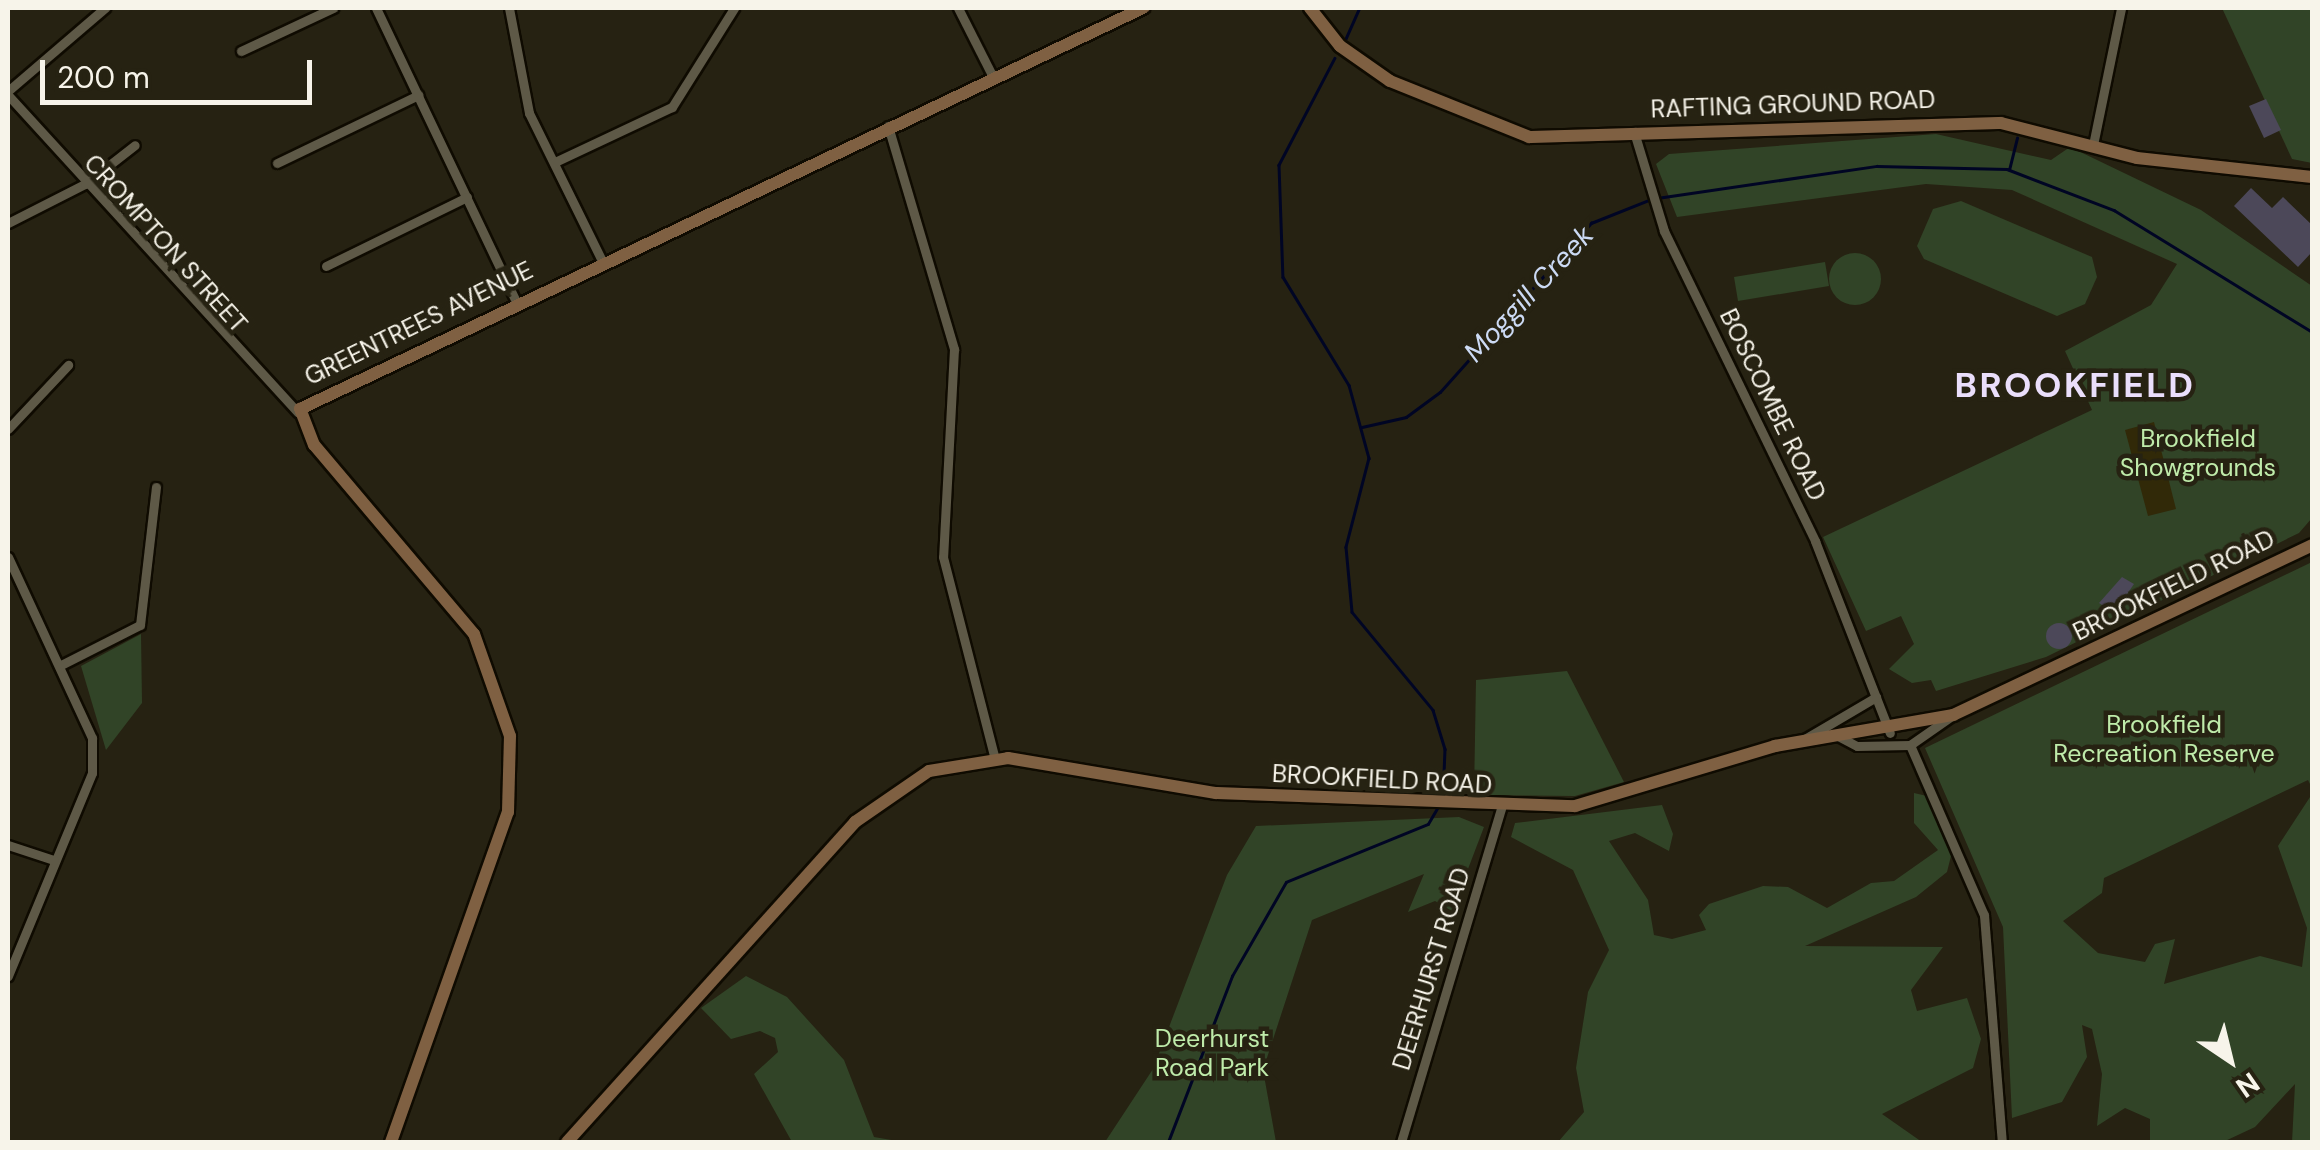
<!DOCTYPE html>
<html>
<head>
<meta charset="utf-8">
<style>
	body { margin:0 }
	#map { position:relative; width:2320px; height:1150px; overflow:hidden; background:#262212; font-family:"DM Sans",sans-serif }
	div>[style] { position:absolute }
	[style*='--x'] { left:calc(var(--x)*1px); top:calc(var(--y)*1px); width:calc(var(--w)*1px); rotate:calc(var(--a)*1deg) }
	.green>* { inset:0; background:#314427 }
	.round { border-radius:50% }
	.sand>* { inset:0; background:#312908 }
	.stream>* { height:2.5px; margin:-1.25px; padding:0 1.25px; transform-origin:1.25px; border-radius:1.25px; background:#000524 }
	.building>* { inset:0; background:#4c4859 }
	.roads { filter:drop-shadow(2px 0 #0f0b01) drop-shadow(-2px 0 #0f0b01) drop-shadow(0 2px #0f0b01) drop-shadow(0 -2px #0f0b01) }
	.street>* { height:9px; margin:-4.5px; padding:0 4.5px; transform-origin:4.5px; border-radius:4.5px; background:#5e5947 }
	.secondary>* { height:12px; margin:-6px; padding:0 6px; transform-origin:6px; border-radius:6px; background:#7f6042 }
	span { translate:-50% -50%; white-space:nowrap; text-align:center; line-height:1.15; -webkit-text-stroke:9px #262212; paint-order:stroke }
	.street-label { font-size:25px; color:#f7f4ea }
	.park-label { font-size:25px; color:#bfebaa }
	.water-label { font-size:28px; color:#ccdaf4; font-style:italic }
	.district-label { font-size:35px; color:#eadefb; font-weight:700; letter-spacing:2.5px }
	.frame { position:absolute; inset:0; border:10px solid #f7f4ea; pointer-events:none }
	.north { position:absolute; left:2180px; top:1010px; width:100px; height:100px; -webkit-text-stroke:8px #262212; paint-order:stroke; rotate:145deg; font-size:28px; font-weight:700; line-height:40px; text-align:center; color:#f7f4ea }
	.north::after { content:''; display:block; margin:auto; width:35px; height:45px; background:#f7f4ea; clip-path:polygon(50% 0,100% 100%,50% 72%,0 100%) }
	.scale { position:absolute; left:40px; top:60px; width:272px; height:45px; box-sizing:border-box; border:5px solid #f7f4ea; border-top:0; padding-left:12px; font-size:30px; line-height:35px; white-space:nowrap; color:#f7f4ea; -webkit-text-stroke:8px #262212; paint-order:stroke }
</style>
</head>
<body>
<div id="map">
	<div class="green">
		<div style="clip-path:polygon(2222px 8px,2312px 8px,2312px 163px,2292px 159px)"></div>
		<div style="clip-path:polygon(1936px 134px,2051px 160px,2070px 147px,2201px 210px,2312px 286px,2312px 518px,2299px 533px,2046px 657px,1936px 691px,1931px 680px,1912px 683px,1889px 669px,1914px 644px,1901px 616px,1866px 631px,1823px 537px,2092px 410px,2065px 351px,2151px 305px,2177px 264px,2012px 190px,1926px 184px,1677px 217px,1656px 164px,1669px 154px)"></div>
		<div style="clip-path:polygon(1961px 201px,2092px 257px,2097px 277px,2085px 304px,2057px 316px,1924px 259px,1917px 246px,1933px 209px)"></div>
		<div class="round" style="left:1829px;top:253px;width:52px;height:52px"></div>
		<div style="clip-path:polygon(1825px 262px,1829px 286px,1738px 301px,1734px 277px)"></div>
		<div style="clip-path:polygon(2312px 562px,2312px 788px,2308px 780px,2104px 878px,2102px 893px,2063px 921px,2098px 953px,2145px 962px,2155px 944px,2175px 939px,2164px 984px,2260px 956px,2302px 967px,2307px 928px,2278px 846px,2312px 794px,2312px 1142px,2292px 1142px,2295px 1084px,2255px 1127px,2223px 1142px,2150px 1142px,2150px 1119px,2125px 1108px,2097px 1126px,2102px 1074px,2092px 1029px,2082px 1025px,2087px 1057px,2062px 1102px,2012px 1118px,2003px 927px,1925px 748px)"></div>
		<div style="clip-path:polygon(141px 634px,142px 703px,106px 750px,81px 666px)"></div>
		<div style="clip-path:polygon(1567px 671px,1624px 782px,1575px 796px,1474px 795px,1476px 680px)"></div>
		<div style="clip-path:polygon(1914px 793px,1927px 796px,1954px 844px,1947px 872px,1916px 897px,1805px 946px,1943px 947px,1911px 990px,1917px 1011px,1967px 998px,1981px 1039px,1973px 1068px,1882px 1114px,1922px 1142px,1558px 1142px,1584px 1112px,1576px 1068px,1588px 992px,1609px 950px,1573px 870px,1511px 837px,1515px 823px,1662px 805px,1673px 834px,1669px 851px,1635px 833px,1609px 841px,1648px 900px,1654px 935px,1672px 939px,1706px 930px,1699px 915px,1709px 904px,1763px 886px,1788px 887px,1827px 908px,1871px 883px,1894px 881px,1938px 850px,1914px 823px)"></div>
		<div style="clip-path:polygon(1459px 817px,1484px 827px,1452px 911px,1435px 901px,1408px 912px,1424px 874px,1312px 920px,1263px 1070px,1276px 1142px,1105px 1142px,1153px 1069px,1227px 875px,1256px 826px)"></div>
		<div style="clip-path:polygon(746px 976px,787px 997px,844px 1060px,874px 1137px,903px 1142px,792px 1142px,754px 1074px,778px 1052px,775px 1038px,760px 1031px,731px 1039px,701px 1008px)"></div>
	</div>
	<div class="sand">
		<div style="clip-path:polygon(2154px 422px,2176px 509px,2148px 516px,2125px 430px)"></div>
	</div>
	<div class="stream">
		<div style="--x:1345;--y:40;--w:35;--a:-66"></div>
		<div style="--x:1335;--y:58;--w:121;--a:117.6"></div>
		<div style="--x:1279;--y:165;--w:112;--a:88"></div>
		<div style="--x:1283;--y:277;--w:127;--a:58.6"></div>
		<div style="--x:1349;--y:385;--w:76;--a:74.7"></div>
		<div style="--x:1369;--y:458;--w:92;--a:104.5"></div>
		<div style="--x:1346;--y:547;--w:65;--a:84.7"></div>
		<div style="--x:1352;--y:612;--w:127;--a:50.4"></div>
		<div style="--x:1433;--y:710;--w:41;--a:72.9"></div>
		<div style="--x:1445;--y:749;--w:49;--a:92.3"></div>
		<div style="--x:2009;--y:170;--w:33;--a:-76"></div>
		<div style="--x:1657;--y:198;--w:222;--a:-8.3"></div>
		<div style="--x:1877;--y:166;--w:130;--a:1.3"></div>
		<div style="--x:2007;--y:169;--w:115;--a:21"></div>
		<div style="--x:2114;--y:210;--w:233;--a:31.6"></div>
		<div style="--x:1362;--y:427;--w:45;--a:-12.8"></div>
		<div style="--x:1406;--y:417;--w:42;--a:-36.3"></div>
		<div style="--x:1440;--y:392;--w:227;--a:-48.2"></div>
		<div style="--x:1591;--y:223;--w:62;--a:-21.6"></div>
		<div style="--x:1168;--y:1142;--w:178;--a:-68.9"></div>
		<div style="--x:1232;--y:976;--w:108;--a:-60.1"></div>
		<div style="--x:1286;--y:882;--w:153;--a:-22.2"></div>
		<div style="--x:1428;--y:824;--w:22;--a:-60"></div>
	</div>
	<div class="building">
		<div style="clip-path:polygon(2266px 99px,2281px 130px,2264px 138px,2249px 106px)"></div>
		<div style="clip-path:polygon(2251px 188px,2272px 208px,2283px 197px,2312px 225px,2312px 252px,2298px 267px,2234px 206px)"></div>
		<div style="clip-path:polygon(2122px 577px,2134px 584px,2114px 613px,2099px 603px)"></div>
		<div class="round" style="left:2046px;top:623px;width:26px;height:26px"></div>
	</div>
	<div class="roads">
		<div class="street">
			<div style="--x:376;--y:8;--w:326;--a:64.5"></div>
			<div style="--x:509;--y:8;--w:107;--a:79.2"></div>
			<div style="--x:529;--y:113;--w:165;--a:63.7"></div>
			<div style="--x:958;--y:8;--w:77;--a:63.1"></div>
			<div style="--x:241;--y:51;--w:102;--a:-25.1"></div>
			<div style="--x:8;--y:91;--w:128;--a:-40.6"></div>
			<div style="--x:8;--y:95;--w:430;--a:47.6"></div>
			<div style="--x:888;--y:126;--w:233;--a:73.5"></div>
			<div style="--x:954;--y:349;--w:208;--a:93"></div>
			<div style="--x:943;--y:557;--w:209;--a:75.6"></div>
			<div style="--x:1634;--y:132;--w:103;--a:73.1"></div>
			<div style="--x:1664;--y:231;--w:345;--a:64"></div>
			<div style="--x:1815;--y:541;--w:206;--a:68.7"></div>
			<div style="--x:2093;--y:145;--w:140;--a:-78.4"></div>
			<div style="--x:555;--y:162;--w:129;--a:-25.2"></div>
			<div style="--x:672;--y:107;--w:117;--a:-57.9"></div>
			<div style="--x:277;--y:163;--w:157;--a:-25.7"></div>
			<div style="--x:8;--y:223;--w:86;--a:-26.9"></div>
			<div style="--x:85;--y:184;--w:63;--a:-38"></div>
			<div style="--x:326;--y:266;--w:157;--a:-26.1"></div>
			<div style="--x:8;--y:429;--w:88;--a:-46.8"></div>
			<div style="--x:8;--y:557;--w:200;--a:65.1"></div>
			<div style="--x:92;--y:738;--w:35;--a:90"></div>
			<div style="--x:92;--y:773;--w:220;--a:112.5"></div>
			<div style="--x:63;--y:664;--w:86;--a:-26.9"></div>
			<div style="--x:140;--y:625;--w:139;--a:-83.4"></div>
			<div style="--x:1838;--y:736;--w:21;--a:28"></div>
			<div style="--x:1857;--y:746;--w:53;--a:-1.1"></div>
			<div style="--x:1910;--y:745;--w:52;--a:-34.9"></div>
			<div style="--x:1803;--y:740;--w:85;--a:-30.5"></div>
			<div style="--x:1910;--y:745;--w:185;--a:66.5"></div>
			<div style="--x:1984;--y:915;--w:228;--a:85.5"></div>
			<div style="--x:8;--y:845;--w:48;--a:18.1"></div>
			<div style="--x:1401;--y:1142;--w:349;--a:-73.3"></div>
		</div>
		<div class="secondary">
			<div style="--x:1310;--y:8;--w:48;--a:51.7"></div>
			<div style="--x:1340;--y:46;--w:61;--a:35"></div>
			<div style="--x:1390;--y:81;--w:150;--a:21.9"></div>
			<div style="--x:1529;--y:137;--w:472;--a:-1.7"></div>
			<div style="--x:2001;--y:123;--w:140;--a:14.4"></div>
			<div style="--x:2137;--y:158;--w:176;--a:6.2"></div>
			<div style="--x:391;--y:1142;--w:350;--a:-70.5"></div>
			<div style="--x:508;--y:812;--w:76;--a:-88.5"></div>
			<div style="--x:510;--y:736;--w:108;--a:-109.4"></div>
			<div style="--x:474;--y:634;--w:248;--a:-130.2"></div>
			<div style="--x:314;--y:445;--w:39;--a:-111"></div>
			<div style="--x:300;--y:409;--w:934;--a:-25.44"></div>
			<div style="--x:567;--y:1142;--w:431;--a:-48"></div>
			<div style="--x:855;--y:822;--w:90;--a:-34.6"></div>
			<div style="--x:929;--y:771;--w:80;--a:-9.3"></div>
			<div style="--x:1008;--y:758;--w:211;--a:9.6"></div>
			<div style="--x:1216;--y:793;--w:359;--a:2.1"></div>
			<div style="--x:1575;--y:806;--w:209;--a:-16.7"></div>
			<div style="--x:1775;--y:746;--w:181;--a:-9.9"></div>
			<div style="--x:1953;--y:715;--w:397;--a:-25.3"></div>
		</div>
	</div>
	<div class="street-label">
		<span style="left:1793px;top:105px;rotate:-2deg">RAFTING GROUND ROAD</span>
		<span style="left:165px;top:244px;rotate:48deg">CROMPTON STREET</span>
		<span style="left:419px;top:324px;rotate:-26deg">GREENTREES AVENUE</span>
		<span style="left:1772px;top:405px;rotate:64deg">BOSCOMBE ROAD</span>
		<span style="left:2174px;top:586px;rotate:-26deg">BROOKFIELD ROAD</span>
		<span style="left:1382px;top:780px;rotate:3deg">BROOKFIELD ROAD</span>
		<span style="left:1432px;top:969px;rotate:-73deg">DEERHURST ROAD</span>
	</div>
	<div class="park-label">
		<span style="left:2198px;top:454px">Brookfield<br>Showgrounds</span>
		<span style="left:2164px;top:740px">Brookfield<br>Recreation Reserve</span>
		<span style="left:1212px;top:1054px">Deerhurst<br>Road Park</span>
	</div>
	<div class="water-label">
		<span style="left:1529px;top:294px;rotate:-47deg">Moggill Creek</span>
	</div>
	<div class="district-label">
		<span style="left:2075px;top:385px">BROOKFIELD</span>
	</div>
	<div class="frame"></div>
	<div class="north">N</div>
	<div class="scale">200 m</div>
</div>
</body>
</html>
